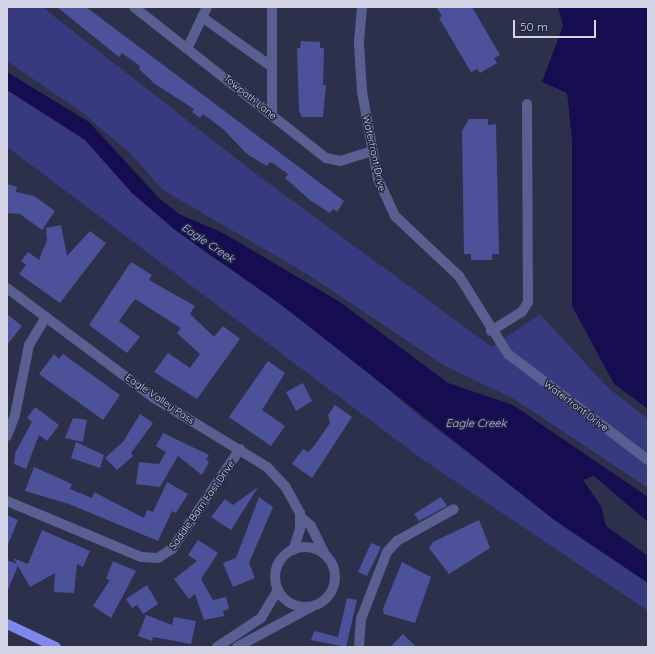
<!DOCTYPE html>
<html>
<head>
<meta charset="utf-8">
<style>
	body { margin:0 }
	#map { position:relative; width:655px; height:654px; overflow:hidden; background:#2d304b; font-family:Quicksand,sans-serif }
	div>[style] { position:absolute }
	[style*='--x'] { left:calc(var(--x)*1px); top:calc(var(--y)*1px); width:calc(var(--w)*1px); rotate:calc(var(--a)*1deg) }
	.green>* { inset:0; background:#383a7f }
	.water>* { inset:0; background:#160d51 }
	.building>* { inset:0; background:#4d5199 }
	.minor>* { height:10px; margin:-5px; padding:0 5px; transform-origin:5px; border-radius:5px; background:#595f91 }
	.minor>.ring { margin:-5px; padding:0; box-sizing:content-box; background:none; border:10px solid #595f91; border-radius:50% }
	.major>* { height:10px; margin:-5px; padding:0 5px; transform-origin:5px; border-radius:5px; background:#8088ed }
	span { translate:-50% -50%; white-space:nowrap; text-align:center; line-height:1.15; -webkit-text-stroke:3px #232640; paint-order:stroke }
	.street-label { font-size:10px; color:#d2d4e6 }
	.water-label { font-size:11px; color:#b2bbf8; font-style:italic }
	.frame { position:absolute; inset:0; border:8px solid #d2d4e6; pointer-events:none }
	.scale { position:absolute; left:513px; top:20px; width:83px; height:18px; box-sizing:border-box; border:2px solid #d2d4e6; border-top:0; padding-left:5px; font-size:12px; line-height:14px; white-space:nowrap; color:#d2d4e6; -webkit-text-stroke:3px #232640; paint-order:stroke }
</style>
</head>
<body>
<div id="map">
	<div class="green">
		<div style="clip-path:polygon(7px 7px,42px 7px,260px 177px,492px 347px,540px 314px,607px 387px,648px 419px,648px 488px,514px 399px,445px 366px,307px 274px,163px 190px,131px 154px,80px 111px,7px 61px)"></div>
		<div style="clip-path:polygon(7px 86px,85px 140px,132px 193px,207px 254px,239px 273px,373px 376px,413px 411px,571px 532px,648px 583px,648px 611px,422px 459px,7px 147px)"></div>
	</div>
	<div class="water">
		<div style="clip-path:polygon(558px 7px,648px 7px,648px 409px,614px 384px,572px 306px,572px 140px,567px 93px,542px 82px,563px 26px)"></div>
		<div style="clip-path:polygon(7px 72px,89px 122px,160px 199px,179px 214px,223px 233px,340px 302px,448px 383px,513px 405px,648px 497px,648px 522px,594px 476px,583px 480px,601px 506px,606px 526px,648px 556px,648px 583px,553px 519px,283px 306px,175px 230px,132px 193px,85px 140px,7px 90px)"></div>
	</div>
	<div class="building">
		<div style="clip-path:polygon(57px 7px,86px 7px,344px 201px,337px 212px,333px 209px,330px 213px,311px 201px,285px 178px,288px 174px,274px 164px,270px 162px,267px 166px,247px 154px,223px 129px,203px 114px,200px 118px,192px 112px,194px 109px,155px 84px,139px 69px,140px 66px,122px 53px,119px 57px)"></div>
		<div style="clip-path:polygon(436px 7px,472px 7px,500px 55px,494px 58px,497px 63px,480px 73px,477px 69px,471px 72px,439px 18px,442px 16px)"></div>
		<div style="clip-path:polygon(301px 41px,320px 42px,320px 48px,324px 48px,323px 85px,326px 85px,323px 117px,302px 117px,299px 111px,297px 48px,300px 48px)"></div>
		<div style="clip-path:polygon(469px 119px,488px 119px,488px 125px,496px 124px,499px 254px,492px 254px,492px 260px,471px 260px,471px 254px,464px 254px,462px 131px)"></div>
		<div style="clip-path:polygon(7px 184px,17px 187px,16px 192px,34px 196px,55px 211px,42px 230px,20px 214px,7px 213px)"></div>
		<div style="clip-path:polygon(61px 225px,67px 256px,90px 231px,106px 243px,60px 303px,19px 274px,26px 265px,21px 261px,28px 252px,39px 260px,47px 240px,46px 228px)"></div>
		<div style="clip-path:polygon(131px 262px,152px 275px,149px 280px,195px 306px,190px 314px,214px 337px,223px 326px,240px 339px,197px 399px,154px 372px,168px 353px,190px 368px,200px 354px,177px 333px,181px 328px,135px 299px,119px 321px,140px 337px,127px 353px,89px 325px)"></div>
		<div style="clip-path:polygon(7px 314px,22px 326px,7px 345px)"></div>
		<div style="clip-path:polygon(54px 354px,59px 359px,63px 354px,120px 395px,103px 420px,39px 374px)"></div>
		<div style="clip-path:polygon(268px 361px,285px 373px,262px 410px,285px 426px,271px 446px,229px 417px)"></div>
		<div style="clip-path:polygon(303px 383px,312px 401px,296px 411px,286px 392px)"></div>
		<div style="clip-path:polygon(335px 405px,352px 417px,312px 478px,292px 464px,303px 449px,308px 452px,314px 446px,330px 423px,328px 415px)"></div>
		<div style="clip-path:polygon(35px 407px,59px 425px,47px 441px,39px 435px,26px 469px,14px 464px,15px 453px,32px 422px,27px 418px)"></div>
		<div style="clip-path:polygon(140px 414px,153px 423px,131px 453px,133px 456px,117px 470px,105px 458px,123px 442px)"></div>
		<div style="clip-path:polygon(73px 418px,87px 420px,83px 442px,65px 438px)"></div>
		<div style="clip-path:polygon(163px 433px,209px 455px,206px 460px,209px 462px,202px 475px,178px 456px,160px 487px,136px 484px,139px 462px,159px 464px,166px 452px,156px 446px)"></div>
		<div style="clip-path:polygon(76px 442px,104px 455px,100px 468px,71px 458px)"></div>
		<div style="clip-path:polygon(34px 467px,72px 484px,70px 489px,92px 498px,94px 492px,144px 518px,147px 510px,153px 512px,167px 482px,188px 494px,176px 513px,172px 511px,158px 541px,69px 504px,25px 491px)"></div>
		<div style="clip-path:polygon(258px 487px,231px 530px,211px 517px,225px 499px,233px 505px)"></div>
		<div style="clip-path:polygon(259px 497px,273px 507px,249px 563px,255px 578px,233px 587px,223px 563px,236px 558px)"></div>
		<div style="clip-path:polygon(441px 497px,447px 506px,419px 521px,414px 514px)"></div>
		<div style="clip-path:polygon(7px 515px,18px 520px,7px 547px)"></div>
		<div style="clip-path:polygon(479px 520px,490px 548px,449px 574px,429px 548px,433px 542px)"></div>
		<div style="clip-path:polygon(42px 530px,90px 551px,83px 567px,77px 564px,74px 593px,54px 592px,55px 573px,30px 587px,18px 566px,7px 592px,7px 560px,17px 564px,13px 558px,28px 564px)"></div>
		<div style="clip-path:polygon(198px 540px,218px 553px,201px 579px,213px 600px,226px 597px,229px 609px,223px 611px,224px 616px,204px 620px,195px 594px,189px 599px,174px 579px,197px 561px,188px 555px)"></div>
		<div style="clip-path:polygon(371px 543px,381px 547px,367px 576px,358px 572px)"></div>
		<div style="clip-path:polygon(113px 561px,136px 571px,111px 618px,93px 606px,110px 580px,106px 579px)"></div>
		<div style="clip-path:polygon(402px 562px,431px 577px,415px 623px,384px 614px,383px 609px)"></div>
		<div style="clip-path:polygon(147px 585px,158px 604px,143px 614px,137px 605px,132px 608px,126px 599px)"></div>
		<div style="clip-path:polygon(347px 598px,357px 600px,346px 647px,311px 640px,314px 631px,338px 637px)"></div>
		<div style="clip-path:polygon(146px 615px,172px 625px,174px 617px,196px 621px,191px 644px,153px 637px,152px 641px,138px 636px)"></div>
		<div style="clip-path:polygon(403px 634px,416px 647px,390px 647px)"></div>
	</div>
	<div class="minor">
		<div style="--x:134;--y:7;--w:244;--a:38.2"></div>
		<div style="--x:326;--y:158;--w:14;--a:12"></div>
		<div style="--x:340;--y:161;--w:34;--a:-17"></div>
		<div style="--x:272;--y:7;--w:108;--a:90"></div>
		<div style="--x:362;--y:7;--w:37;--a:95"></div>
		<div style="--x:359;--y:44;--w:48;--a:86.4"></div>
		<div style="--x:362;--y:92;--w:88;--a:79.6"></div>
		<div style="--x:378;--y:179;--w:41;--a:65.3"></div>
		<div style="--x:395;--y:216;--w:88;--a:43.2"></div>
		<div style="--x:459;--y:276;--w:92;--a:57.9"></div>
		<div style="--x:508;--y:354;--w:176;--a:37.1"></div>
		<div style="--x:202;--y:17;--w:86;--a:35.5"></div>
		<div style="--x:188;--y:47;--w:44;--a:-64.6"></div>
		<div style="--x:7;--y:288;--w:184;--a:36.8"></div>
		<div style="--x:154;--y:398;--w:132;--a:31.4"></div>
		<div style="--x:267;--y:467;--w:26;--a:47"></div>
		<div style="--x:285;--y:486;--w:31;--a:61"></div>
		<div style="--x:300;--y:513;--w:16;--a:90"></div>
		<div style="--x:300;--y:529;--w:22;--a:108"></div>
		<div style="--x:491;--y:331;--w:36;--a:-32"></div>
		<div style="--x:522;--y:312;--w:12;--a:-59"></div>
		<div style="--x:528;--y:302;--w:198;--a:-90.3"></div>
		<div style="--x:7;--y:436;--w:22;--a:-69"></div>
		<div style="--x:15;--y:415;--w:71;--a:-78.7"></div>
		<div style="--x:29;--y:345;--w:33;--a:-59"></div>
		<div style="--x:7;--y:501;--w:145;--a:22.7"></div>
		<div style="--x:141;--y:557;--w:17;--a:3"></div>
		<div style="--x:158;--y:558;--w:17;--a:-33"></div>
		<div style="--x:172;--y:549;--w:121;--a:-55.8"></div>
		<div style="--x:302;--y:518;--w:12;--a:42"></div>
		<div style="--x:311;--y:526;--w:32;--a:64"></div>
		<div class="ring" style="left:275px;top:547px;width:50px;height:50px"></div>
		<div style="--x:217;--y:647;--w:53;--a:-33.4"></div>
		<div style="--x:261;--y:618;--w:33;--a:-59"></div>
		<div style="--x:237;--y:647;--w:84;--a:-28.4"></div>
		<div style="--x:359;--y:647;--w:28;--a:-86"></div>
		<div style="--x:361;--y:619;--w:72;--a:-68.8"></div>
		<div style="--x:387;--y:552;--w:15;--a:-48"></div>
		<div style="--x:397;--y:541;--w:65;--a:-29.3"></div>
	</div>
	<div class="major">
		<div style="--x:7;--y:624;--w:54;--a:25.1"></div>
	</div>
	<div class="street-label">
		<span style="left:250px;top:97px;rotate:39deg">Towpath Lane</span>
		<span style="left:374px;top:153px;rotate:78deg">Waterfront Drive</span>
		<span style="left:160px;top:399px;rotate:34deg">Eagle Valley Pass</span>
		<span style="left:576px;top:406px;rotate:37deg">Waterfront Drive</span>
		<span style="left:202px;top:505px;rotate:-55deg">Saddle Barn East Drive</span>
	</div>
	<div class="water-label">
		<span style="left:208px;top:243px;rotate:34deg">Eagle Creek</span>
		<span style="left:476px;top:423px">Eagle Creek</span>
	</div>
	<div class="frame"></div>
	<div class="scale">50 m</div>
</div>
</body>
</html>
